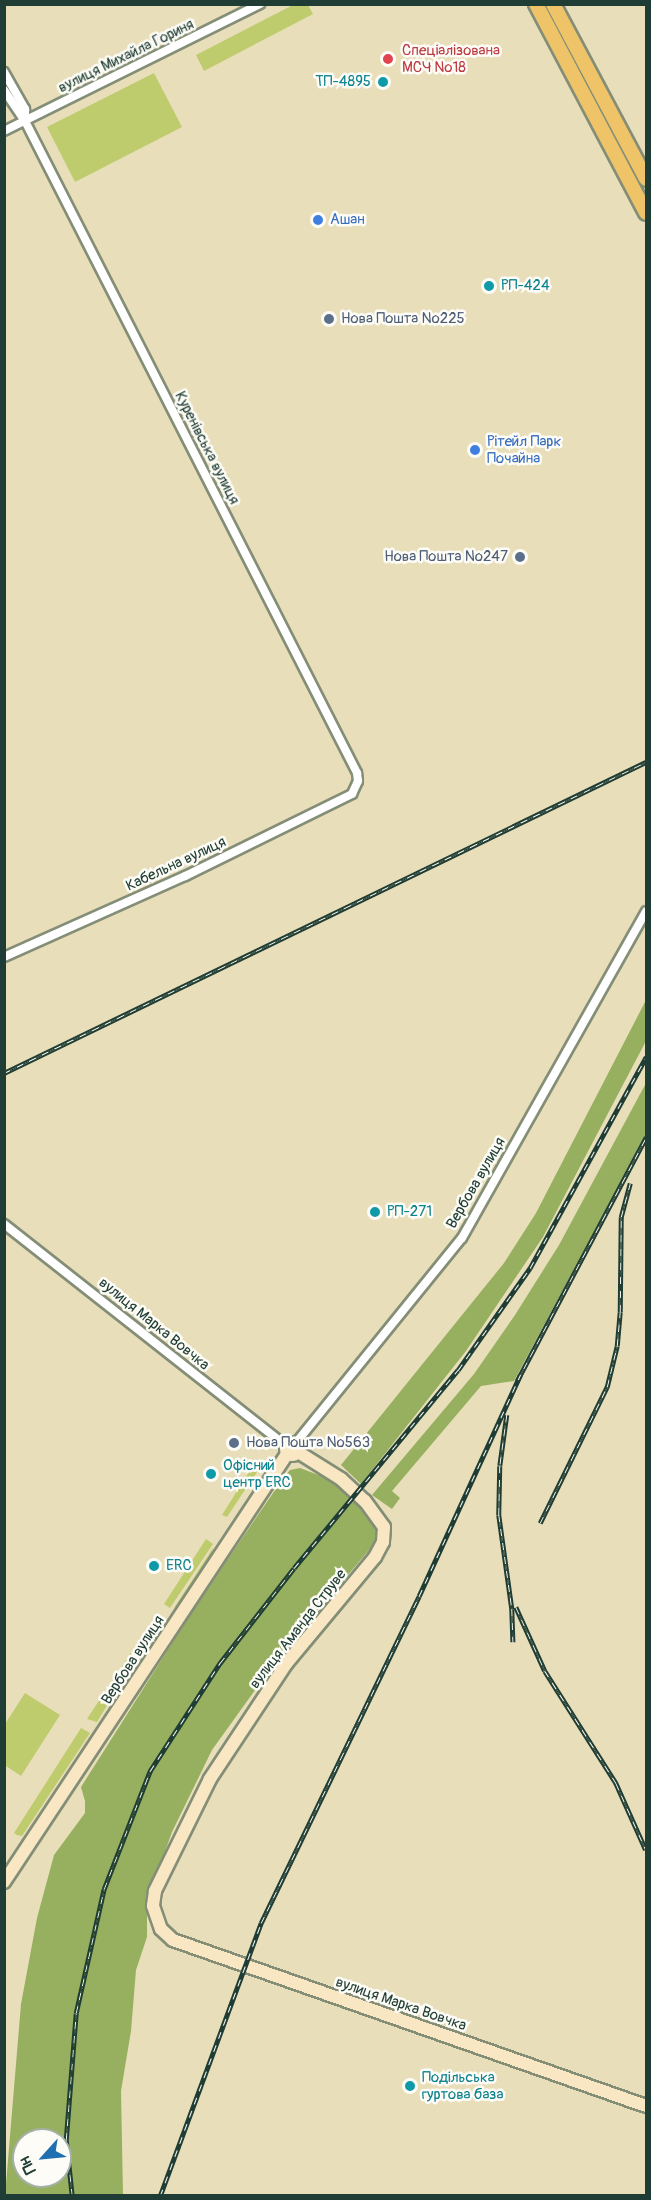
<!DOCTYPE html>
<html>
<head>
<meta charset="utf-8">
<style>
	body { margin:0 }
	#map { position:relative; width:651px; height:2200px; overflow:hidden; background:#e8deba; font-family:Pangolin,sans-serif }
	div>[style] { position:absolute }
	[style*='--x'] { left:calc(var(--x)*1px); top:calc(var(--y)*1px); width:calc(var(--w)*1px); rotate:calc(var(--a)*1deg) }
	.green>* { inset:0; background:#bfcc6d }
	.forest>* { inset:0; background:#97b060 }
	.roads { filter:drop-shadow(2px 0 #848e77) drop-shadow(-2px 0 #848e77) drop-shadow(0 2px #848e77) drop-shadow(0 -2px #848e77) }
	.street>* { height:8px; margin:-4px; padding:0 4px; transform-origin:4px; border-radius:4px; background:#fff }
	.secondary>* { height:12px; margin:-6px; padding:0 6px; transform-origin:6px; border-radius:6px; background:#f9e7c3 }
	.secondary>.ring { margin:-6px; padding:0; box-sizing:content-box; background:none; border:12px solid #f9e7c3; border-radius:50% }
	.primary>* { height:14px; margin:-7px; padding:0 7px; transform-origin:7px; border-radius:7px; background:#efc469 }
	.rail>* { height:4.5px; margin-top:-2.25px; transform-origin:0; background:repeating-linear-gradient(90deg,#fdfcf7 0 7px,#1f3d34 0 14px); box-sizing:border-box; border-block:2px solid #1f3d34 }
	.dots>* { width:16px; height:16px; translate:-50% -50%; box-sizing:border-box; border:3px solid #fdfcf7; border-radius:50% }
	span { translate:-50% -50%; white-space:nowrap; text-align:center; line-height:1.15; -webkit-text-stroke:5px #fdfcf7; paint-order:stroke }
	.health-label { font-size:15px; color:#be3a42 }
	.left { translate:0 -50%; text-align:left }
	.street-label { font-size:15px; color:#1f3d34 }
	.culture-label { font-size:15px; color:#0d838f }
	.right { translate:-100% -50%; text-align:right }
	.shop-label { font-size:15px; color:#366cbe }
	.service-label { font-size:15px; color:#4e5e75 }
	.frame { position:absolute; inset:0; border:6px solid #1f3d34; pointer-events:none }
	.north { position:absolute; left:12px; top:2128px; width:60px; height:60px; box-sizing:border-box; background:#fdfcf7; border:2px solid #a4b0a9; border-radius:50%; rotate:243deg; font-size:16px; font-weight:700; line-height:24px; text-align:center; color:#1f3d34 }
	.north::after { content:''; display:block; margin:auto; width:21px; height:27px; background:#1f6fb2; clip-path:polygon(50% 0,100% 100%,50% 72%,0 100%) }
</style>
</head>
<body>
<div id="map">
	<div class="green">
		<div style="clip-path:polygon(293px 5px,308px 5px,313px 14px,204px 71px,196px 55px)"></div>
		<div style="clip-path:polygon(154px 73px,182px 127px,75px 182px,47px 127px)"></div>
		<div style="clip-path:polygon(254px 1464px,259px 1469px,227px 1517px,222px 1515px)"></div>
		<div style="clip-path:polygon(206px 1539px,213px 1544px,170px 1608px,164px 1604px)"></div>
		<div style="clip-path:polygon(213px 1548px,212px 1556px,182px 1603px,174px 1608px)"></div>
		<div style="clip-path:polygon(146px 1630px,154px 1634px,119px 1688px,109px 1686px)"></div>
		<div style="clip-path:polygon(25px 1693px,60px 1715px,21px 1776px,6px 1766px,5px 1724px)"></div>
		<div style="clip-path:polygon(104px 1693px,111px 1699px,97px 1722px,87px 1719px)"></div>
		<div style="clip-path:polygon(81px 1728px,90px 1733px,22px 1836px,17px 1835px,14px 1833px)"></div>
		<div style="clip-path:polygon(92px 1735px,93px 1740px,31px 1834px,25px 1837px)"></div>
	</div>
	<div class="forest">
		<div style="clip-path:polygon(646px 1000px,646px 1041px,543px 1237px,466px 1351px,361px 1484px,341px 1465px,504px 1263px,536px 1213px)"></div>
		<div style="clip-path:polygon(646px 1083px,646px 1135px,514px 1381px,481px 1386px,392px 1491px,400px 1498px,392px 1509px,372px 1495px,474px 1374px,515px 1315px,559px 1245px)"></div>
		<div style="clip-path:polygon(evenodd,300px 1468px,337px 1482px,360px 1504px,372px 1522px,376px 1532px,375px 1543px,283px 1651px,212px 1750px,172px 1832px,147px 1902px,147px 1937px,136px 1970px,131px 2031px,121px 2091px,123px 2195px,5px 2196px,21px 2004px,37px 1918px,54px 1855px,85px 1813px,85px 1801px,81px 1787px,195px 1607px,282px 1480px,290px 1470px,300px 1468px,24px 2140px,60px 2140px,60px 2176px,24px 2176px,24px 2140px)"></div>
	</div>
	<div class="roads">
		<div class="street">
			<div style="--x:4;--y:72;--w:43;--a:60.4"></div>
			<div style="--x:25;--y:109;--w:12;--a:90"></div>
			<div style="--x:4;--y:90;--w:37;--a:56"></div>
			<div style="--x:25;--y:121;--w:732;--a:63.01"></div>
			<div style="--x:357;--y:773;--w:8;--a:83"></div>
			<div style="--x:358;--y:781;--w:14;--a:115"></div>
			<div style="--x:352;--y:794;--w:186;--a:153.8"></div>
			<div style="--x:185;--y:876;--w:198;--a:155.9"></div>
			<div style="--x:4;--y:131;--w:286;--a:-26.4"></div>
			<div style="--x:4;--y:1224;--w:359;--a:38.2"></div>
			<div style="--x:295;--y:1444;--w:265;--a:-51"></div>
			<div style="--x:462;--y:1238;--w:375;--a:-60.6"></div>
		</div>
		<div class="secondary">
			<div class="ring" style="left:286px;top:1443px;width:0;height:0"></div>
			<div style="--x:298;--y:1452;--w:51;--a:32.1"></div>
			<div style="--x:341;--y:1479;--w:33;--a:43"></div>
			<div style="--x:365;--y:1501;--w:32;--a:54"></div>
			<div style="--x:384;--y:1527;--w:15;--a:94"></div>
			<div style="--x:383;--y:1542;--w:17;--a:118"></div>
			<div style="--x:375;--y:1557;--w:139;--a:129.8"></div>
			<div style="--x:286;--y:1664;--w:138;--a:123.5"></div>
			<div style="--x:210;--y:1779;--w:125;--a:116.2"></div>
			<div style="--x:155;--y:1891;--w:15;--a:98"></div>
			<div style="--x:153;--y:1906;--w:24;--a:71"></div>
			<div style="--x:161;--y:1929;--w:16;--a:43"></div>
			<div style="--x:173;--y:1940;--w:501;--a:19.34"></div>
			<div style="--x:4;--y:1882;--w:513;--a:-56.53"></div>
		</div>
		<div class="primary">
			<div style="--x:536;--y:4;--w:236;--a:62.2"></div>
			<div style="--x:553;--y:4;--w:198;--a:62"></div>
		</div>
	</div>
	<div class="rail">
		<div style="--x:4;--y:1073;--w:713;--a:-25.85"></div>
		<div style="--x:517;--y:1381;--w:276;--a:-62.1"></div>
		<div style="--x:507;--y:1415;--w:51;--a:97.8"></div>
		<div style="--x:500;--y:1466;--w:49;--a:91.2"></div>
		<div style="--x:499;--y:1515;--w:95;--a:82.1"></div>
		<div style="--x:512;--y:1609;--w:33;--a:88"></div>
		<div style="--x:540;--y:1523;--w:152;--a:-63.8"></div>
		<div style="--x:607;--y:1387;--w:42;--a:-76.3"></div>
		<div style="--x:617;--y:1346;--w:34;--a:-85"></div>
		<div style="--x:620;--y:1312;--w:95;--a:-89.4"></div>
		<div style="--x:621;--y:1217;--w:35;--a:-75"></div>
		<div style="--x:516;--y:1607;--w:70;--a:65.6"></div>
		<div style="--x:545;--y:1671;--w:133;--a:57.6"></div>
		<div style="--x:616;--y:1783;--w:73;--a:65.9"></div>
		<div style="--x:72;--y:2196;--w:56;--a:-96.1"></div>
		<div style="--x:66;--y:2140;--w:127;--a:-85.5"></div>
		<div style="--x:76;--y:2013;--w:127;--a:-77.3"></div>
		<div style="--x:104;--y:1889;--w:127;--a:-68.7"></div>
		<div style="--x:150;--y:1771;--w:129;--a:-57.1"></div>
		<div style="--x:220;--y:1663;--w:120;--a:-52.1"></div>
		<div style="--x:294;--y:1568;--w:257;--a:-50.4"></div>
		<div style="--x:458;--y:1370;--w:125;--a:-54.8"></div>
		<div style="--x:530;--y:1268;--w:241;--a:-61.2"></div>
		<div style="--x:160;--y:2196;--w:291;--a:-69.7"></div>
		<div style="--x:261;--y:1923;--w:363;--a:-64.2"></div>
		<div style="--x:419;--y:1596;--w:243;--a:-65.4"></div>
	</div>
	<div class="dots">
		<div style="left:388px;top:59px;background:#e0444e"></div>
		<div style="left:383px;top:82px;background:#0f9aa8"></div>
		<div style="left:318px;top:220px;background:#3f7fe0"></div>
		<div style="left:489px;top:286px;background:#0f9aa8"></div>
		<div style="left:329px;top:319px;background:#5c6f8a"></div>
		<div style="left:475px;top:450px;background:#3f7fe0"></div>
		<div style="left:520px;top:557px;background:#5c6f8a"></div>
		<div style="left:375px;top:1212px;background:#0f9aa8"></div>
		<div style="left:234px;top:1443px;background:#5c6f8a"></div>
		<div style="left:211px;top:1474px;background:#0f9aa8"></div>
		<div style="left:154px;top:1566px;background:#0f9aa8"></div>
		<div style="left:410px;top:2086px;background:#0f9aa8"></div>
	</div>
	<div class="health-label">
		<span class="left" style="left:402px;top:59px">Спеціалізована<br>МСЧ №18</span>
	</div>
	<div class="street-label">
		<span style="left:126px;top:56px;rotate:-26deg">вулиця Михайла Гориня</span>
		<span style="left:207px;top:448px;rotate:63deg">Куренівська вулиця</span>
		<span style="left:176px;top:864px;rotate:-25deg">Кабельна вулиця</span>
		<span style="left:476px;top:1183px;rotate:-60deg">Вербова вулиця</span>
		<span style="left:154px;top:1324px;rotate:39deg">вулиця Марка Вовчка</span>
		<span style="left:298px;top:1629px;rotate:-52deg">вулиця Аманда Струве</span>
		<span style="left:133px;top:1660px;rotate:-57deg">Вербова вулиця</span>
		<span style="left:401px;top:2004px;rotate:19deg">вулиця Марка Вовчка</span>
	</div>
	<div class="culture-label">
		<span class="right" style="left:371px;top:82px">ТП-4895</span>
		<span class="left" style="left:501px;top:286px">РП-424</span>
		<span class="left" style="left:387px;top:1212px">РП-271</span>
		<span class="left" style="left:223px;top:1474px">Офісний<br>центр ERC</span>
		<span class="left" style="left:166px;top:1566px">ERC</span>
		<span class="left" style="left:422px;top:2086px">Подільська<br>гуртова база</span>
	</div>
	<div class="shop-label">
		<span class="left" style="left:330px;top:220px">Ашан</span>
		<span class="left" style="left:487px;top:450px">Рітейл Парк<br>Почайна</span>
	</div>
	<div class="service-label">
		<span class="left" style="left:341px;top:319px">Нова Пошта №225</span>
		<span class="right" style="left:508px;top:557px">Нова Пошта №247</span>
		<span class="left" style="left:246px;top:1443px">Нова Пошта №563</span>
	</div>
	<div class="frame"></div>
	<div class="north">Пн</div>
</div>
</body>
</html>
